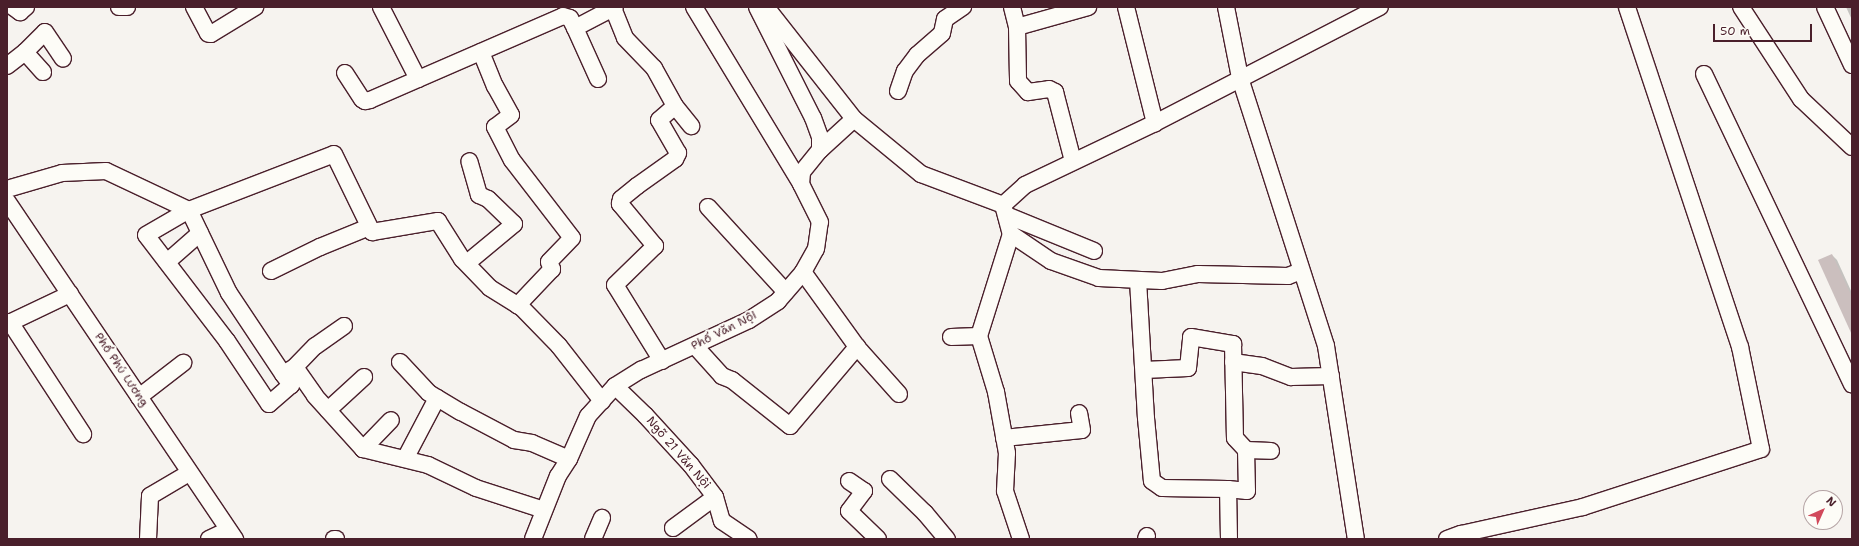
<!DOCTYPE html>
<html>
<head>
<meta charset="utf-8">
<style>
	body { margin:0 }
	#map { position:relative; width:1859px; height:546px; overflow:hidden; background:#f6f3ef; font-family:"Shantell Sans",sans-serif }
	div>[style] { position:absolute }
	[style*='--x'] { left:calc(var(--x)*1px); top:calc(var(--y)*1px); width:calc(var(--w)*1px); rotate:calc(var(--a)*1deg) }
	.shadow>* { inset:0; background:#0003 }
	.building>* { inset:0; background:#cbbfbe }
	.roads { filter:drop-shadow(1px 0 #4a1f2b) drop-shadow(-1px 0 #4a1f2b) drop-shadow(0 1px #4a1f2b) drop-shadow(0 -1px #4a1f2b) }
	.minor>* { height:16px; margin:-8px; padding:0 8px; transform-origin:8px; border-radius:8px; background:#fdfcf7 }
	span { translate:-50% -50%; white-space:nowrap; text-align:center; line-height:1.15; -webkit-text-stroke:4px #fdfcf7; paint-order:stroke }
	.street-label { font-size:12px; color:#4a1f2b }
	.frame { position:absolute; inset:0; border:8px solid #4a1f2b; pointer-events:none }
	.north { position:absolute; left:1803px; top:490px; width:40px; height:40px; box-sizing:border-box; background:#fdfcf7; border:1px solid #b5a4a5; border-radius:50%; rotate:45deg; font-size:11px; font-weight:700; line-height:16px; text-align:center; color:#4a1f2b }
	.north::after { content:''; display:block; margin:auto; width:14px; height:18px; background:#d1495b; clip-path:polygon(50% 0,100% 100%,50% 72%,0 100%) }
	.scale { position:absolute; left:1713px; top:24px; width:99px; height:18px; box-sizing:border-box; border:2px solid #4a1f2b; border-top:0; padding-left:5px; font-size:12px; line-height:14px; white-space:nowrap; color:#4a1f2b; -webkit-text-stroke:3px #fdfcf7; paint-order:stroke }
</style>
</head>
<body>
<div id="map">
	<div class="shadow">
		<div style="clip-path:polygon(1846px 7px,1852px 7px,1852px 20px)"></div>
		<div style="clip-path:polygon(1832px 255px,1837px 260px,1852px 293px,1852px 327px)"></div>
	</div>
	<div class="building">
		<div style="clip-path:polygon(1832px 254px,1852px 297px,1852px 335px,1818px 260px)"></div>
	</div>
	<div class="roads">
		<div class="minor">
			<div style="--x:13;--y:7;--w:9;--a:36"></div>
			<div style="--x:20;--y:12;--w:8;--a:-40"></div>
			<div style="--x:119;--y:7;--w:8;--a:0"></div>
			<div style="--x:194;--y:7;--w:30;--a:62"></div>
			<div style="--x:208;--y:33;--w:3;--a:18"></div>
			<div style="--x:211;--y:34;--w:52;--a:-31.5"></div>
			<div style="--x:381;--y:7;--w:81;--a:62.8"></div>
			<div style="--x:694;--y:7;--w:207;--a:58.8"></div>
			<div style="--x:766;--y:7;--w:142;--a:51.8"></div>
			<div style="--x:854;--y:119;--w:87;--a:39.4"></div>
			<div style="--x:921;--y:174;--w:88;--a:20.7"></div>
			<div style="--x:1003;--y:205;--w:30;--a:-42"></div>
			<div style="--x:1025;--y:185;--w:144;--a:-25.5"></div>
			<div style="--x:1155;--y:123;--w:253;--a:-27.3"></div>
			<div style="--x:1012;--y:7;--w:21;--a:76"></div>
			<div style="--x:1017;--y:27;--w:54;--a:88.9"></div>
			<div style="--x:1018;--y:81;--w:15;--a:48"></div>
			<div style="--x:1028;--y:92;--w:21;--a:-8"></div>
			<div style="--x:1049;--y:89;--w:7;--a:27"></div>
			<div style="--x:1055;--y:92;--w:71;--a:75.4"></div>
			<div style="--x:1126;--y:7;--w:120;--a:76"></div>
			<div style="--x:1226;--y:7;--w:72;--a:78.8"></div>
			<div style="--x:1240;--y:78;--w:281;--a:72.2"></div>
			<div style="--x:1326;--y:346;--w:195;--a:81.2"></div>
			<div style="--x:1741;--y:7;--w:110;--a:56.9"></div>
			<div style="--x:1801;--y:99;--w:70;--a:43.3"></div>
			<div style="--x:1825;--y:7;--w:64;--a:65"></div>
			<div style="--x:613;--y:8;--w:32;--a:68"></div>
			<div style="--x:625;--y:38;--w:42;--a:46"></div>
			<div style="--x:654;--y:68;--w:43;--a:61.1"></div>
			<div style="--x:675;--y:106;--w:26;--a:51"></div>
			<div style="--x:1017;--y:27;--w:74;--a:-15.7"></div>
			<div style="--x:575;--y:28;--w:56;--a:65.7"></div>
			<div style="--x:25;--y:52;--w:27;--a:48"></div>
			<div style="--x:481;--y:52;--w:37;--a:68"></div>
			<div style="--x:495;--y:86;--w:33;--a:61"></div>
			<div style="--x:511;--y:115;--w:20;--a:143"></div>
			<div style="--x:495;--y:127;--w:37;--a:63"></div>
			<div style="--x:512;--y:160;--w:98;--a:52.4"></div>
			<div style="--x:572;--y:238;--w:33;--a:134"></div>
			<div style="--x:549;--y:262;--w:8;--a:67"></div>
			<div style="--x:552;--y:269;--w:50;--a:133.4"></div>
			<div style="--x:7;--y:66;--w:23;--a:-38"></div>
			<div style="--x:25;--y:52;--w:28;--a:-45"></div>
			<div style="--x:45;--y:32;--w:32;--a:56"></div>
			<div style="--x:345;--y:73;--w:31;--a:57"></div>
			<div style="--x:362;--y:99;--w:4;--a:34"></div>
			<div style="--x:365;--y:101;--w:5;--a:-11"></div>
			<div style="--x:370;--y:100;--w:210;--a:-23.5"></div>
			<div style="--x:563;--y:16;--w:7;--a:16"></div>
			<div style="--x:570;--y:18;--w:11;--a:63"></div>
			<div style="--x:575;--y:28;--w:45;--a:-27.7"></div>
			<div style="--x:1704;--y:74;--w:344;--a:64.5"></div>
			<div style="--x:898;--y:91;--w:21;--a:-71"></div>
			<div style="--x:905;--y:71;--w:20;--a:-53"></div>
			<div style="--x:917;--y:55;--w:33;--a:-41"></div>
			<div style="--x:942;--y:33;--w:14;--a:-78"></div>
			<div style="--x:945;--y:19;--w:22;--a:-34"></div>
			<div style="--x:820;--y:150;--w:46;--a:-42.4"></div>
			<div style="--x:7;--y:189;--w:57;--a:-16.2"></div>
			<div style="--x:62;--y:173;--w:44;--a:-2.6"></div>
			<div style="--x:106;--y:171;--w:92;--a:25.2"></div>
			<div style="--x:189;--y:210;--w:92;--a:64.3"></div>
			<div style="--x:229;--y:293;--w:97;--a:56.3"></div>
			<div style="--x:283;--y:374;--w:14;--a:-30"></div>
			<div style="--x:7;--y:201;--w:408;--a:56"></div>
			<div style="--x:1003;--y:205;--w:30;--a:75"></div>
			<div style="--x:1011;--y:234;--w:107;--a:107.4"></div>
			<div style="--x:979;--y:336;--w:59;--a:73.1"></div>
			<div style="--x:996;--y:392;--w:62;--a:79.8"></div>
			<div style="--x:1007;--y:453;--w:38;--a:93"></div>
			<div style="--x:1005;--y:491;--w:51;--a:71.6"></div>
			<div style="--x:708;--y:207;--w:115;--a:47.5"></div>
			<div style="--x:1006;--y:215;--w:95;--a:22.2"></div>
			<div style="--x:1011;--y:234;--w:48;--a:34"></div>
			<div style="--x:1051;--y:261;--w:51;--a:19.5"></div>
			<div style="--x:1099;--y:278;--w:63;--a:2.7"></div>
			<div style="--x:1162;--y:281;--w:37;--a:-11"></div>
			<div style="--x:1198;--y:274;--w:90;--a:1.3"></div>
			<div style="--x:1288;--y:276;--w:14;--a:-21"></div>
			<div style="--x:167;--y:262;--w:44;--a:-41.3"></div>
			<div style="--x:467;--y:263;--w:61;--a:-39.7"></div>
			<div style="--x:514;--y:224;--w:36;--a:-136"></div>
			<div style="--x:488;--y:199;--w:10;--a:-156"></div>
			<div style="--x:479;--y:195;--w:35;--a:-106"></div>
			<div style="--x:271;--y:271;--w:55;--a:-26.1"></div>
			<div style="--x:320;--y:247;--w:53;--a:-22.2"></div>
			<div style="--x:803;--y:272;--w:92;--a:54.2"></div>
			<div style="--x:857;--y:347;--w:63;--a:48.2"></div>
			<div style="--x:1138;--y:280;--w:138;--a:86.7"></div>
			<div style="--x:1146;--y:418;--w:63;--a:84.6"></div>
			<div style="--x:1152;--y:481;--w:12;--a:35"></div>
			<div style="--x:1162;--y:488;--w:66;--a:0.9"></div>
			<div style="--x:10;--y:322;--w:134;--a:56.9"></div>
			<div style="--x:7;--y:324;--w:70;--a:-25.5"></div>
			<div style="--x:344;--y:326;--w:35;--a:145"></div>
			<div style="--x:315;--y:346;--w:29;--a:134"></div>
			<div style="--x:295;--y:367;--w:35;--a:55"></div>
			<div style="--x:315;--y:396;--w:72;--a:47.8"></div>
			<div style="--x:363;--y:449;--w:67;--a:13.8"></div>
			<div style="--x:428;--y:465;--w:53;--a:25.6"></div>
			<div style="--x:476;--y:488;--w:71;--a:17.9"></div>
			<div style="--x:951;--y:337;--w:28;--a:-2"></div>
			<div style="--x:695;--y:346;--w:40;--a:48"></div>
			<div style="--x:722;--y:376;--w:11;--a:22"></div>
			<div style="--x:732;--y:380;--w:74;--a:38.4"></div>
			<div style="--x:790;--y:426;--w:104;--a:-49.7"></div>
			<div style="--x:662;--y:361;--w:89;--a:-121.7"></div>
			<div style="--x:615;--y:285;--w:56;--a:-44.3"></div>
			<div style="--x:655;--y:246;--w:55;--a:-129.8"></div>
			<div style="--x:620;--y:204;--w:5;--a:-79"></div>
			<div style="--x:621;--y:199;--w:21;--a:-39"></div>
			<div style="--x:637;--y:186;--w:47;--a:-35.4"></div>
			<div style="--x:675;--y:159;--w:7;--a:-63"></div>
			<div style="--x:678;--y:153;--w:38;--a:-120"></div>
			<div style="--x:659;--y:120;--w:21;--a:-41"></div>
			<div style="--x:400;--y:362;--w:42;--a:46.9"></div>
			<div style="--x:429;--y:393;--w:37;--a:31"></div>
			<div style="--x:461;--y:412;--w:60;--a:27.8"></div>
			<div style="--x:514;--y:440;--w:18;--a:9"></div>
			<div style="--x:532;--y:443;--w:40;--a:23.4"></div>
			<div style="--x:1233;--y:362;--w:29;--a:8"></div>
			<div style="--x:1262;--y:366;--w:31;--a:21"></div>
			<div style="--x:1291;--y:377;--w:40;--a:-1.4"></div>
			<div style="--x:1144;--y:370;--w:44;--a:-2.6"></div>
			<div style="--x:1188;--y:368;--w:31;--a:-84"></div>
			<div style="--x:1191;--y:337;--w:43;--a:9.5"></div>
			<div style="--x:1233;--y:344;--w:94;--a:88.8"></div>
			<div style="--x:1235;--y:438;--w:16;--a:47"></div>
			<div style="--x:1246;--y:450;--w:25;--a:2"></div>
			<div style="--x:283;--y:374;--w:14;--a:54"></div>
			<div style="--x:291;--y:385;--w:29;--a:139"></div>
			<div style="--x:269;--y:404;--w:76;--a:-123.7"></div>
			<div style="--x:227;--y:341;--w:133;--a:-127.4"></div>
			<div style="--x:146;--y:235;--w:50;--a:-30.2"></div>
			<div style="--x:189;--y:210;--w:155;--a:-21.1"></div>
			<div style="--x:334;--y:154;--w:87;--a:64"></div>
			<div style="--x:372;--y:232;--w:67;--a:-9.5"></div>
			<div style="--x:438;--y:221;--w:45;--a:57.7"></div>
			<div style="--x:462;--y:259;--w:40;--a:46"></div>
			<div style="--x:490;--y:288;--w:36;--a:32"></div>
			<div style="--x:521;--y:307;--w:54;--a:45.7"></div>
			<div style="--x:559;--y:346;--w:70;--a:52"></div>
			<div style="--x:615;--y:386;--w:42;--a:44"></div>
			<div style="--x:645;--y:415;--w:68;--a:47.4"></div>
			<div style="--x:691;--y:465;--w:40;--a:53"></div>
			<div style="--x:715;--y:497;--w:25;--a:74"></div>
			<div style="--x:722;--y:521;--w:32;--a:34"></div>
			<div style="--x:139;--y:397;--w:56;--a:-37.7"></div>
			<div style="--x:328;--y:410;--w:49;--a:-42.5"></div>
			<div style="--x:1004;--y:438;--w:78;--a:-5.9"></div>
			<div style="--x:1082;--y:430;--w:17;--a:-100"></div>
			<div style="--x:363;--y:449;--w:40;--a:-46"></div>
			<div style="--x:405;--y:459;--w:69;--a:-62.3"></div>
			<div style="--x:890;--y:479;--w:49;--a:44.2"></div>
			<div style="--x:925;--y:513;--w:34;--a:50"></div>
			<div style="--x:849;--y:481;--w:18;--a:34"></div>
			<div style="--x:864;--y:491;--w:25;--a:127"></div>
			<div style="--x:849;--y:511;--w:40;--a:44"></div>
			<div style="--x:673;--y:528;--w:52;--a:-36.4"></div>
			<div style="--x:148;--y:539;--w:43;--a:-87.3"></div>
			<div style="--x:150;--y:496;--w:45;--a:-30.5"></div>
			<div style="--x:209;--y:539;--w:21;--a:-25"></div>
			<div style="--x:334;--y:539;--w:2;--a:0"></div>
			<div style="--x:533;--y:539;--w:68;--a:-68.4"></div>
			<div style="--x:558;--y:476;--w:20;--a:-57"></div>
			<div style="--x:569;--y:459;--w:47;--a:-66.2"></div>
			<div style="--x:588;--y:416;--w:40;--a:-48"></div>
			<div style="--x:615;--y:386;--w:31;--a:-32"></div>
			<div style="--x:641;--y:370;--w:119;--a:-24.8"></div>
			<div style="--x:749;--y:320;--w:35;--a:-33"></div>
			<div style="--x:778;--y:301;--w:38;--a:-49"></div>
			<div style="--x:803;--y:272;--w:26;--a:-61"></div>
			<div style="--x:816;--y:249;--w:27;--a:-82"></div>
			<div style="--x:820;--y:222;--w:42;--a:-116.6"></div>
			<div style="--x:801;--y:184;--w:12;--a:-85"></div>
			<div style="--x:802;--y:172;--w:28;--a:-51"></div>
			<div style="--x:820;--y:150;--w:13;--a:-90"></div>
			<div style="--x:820;--y:137;--w:20;--a:-110"></div>
			<div style="--x:813;--y:118;--w:124;--a:-116.8"></div>
			<div style="--x:593;--y:539;--w:23;--a:-67"></div>
			<div style="--x:1146;--y:539;--w:3;--a:-72"></div>
			<div style="--x:1229;--y:539;--w:50;--a:-91.1"></div>
			<div style="--x:1228;--y:489;--w:19;--a:6"></div>
			<div style="--x:1247;--y:491;--w:41;--a:-91.4"></div>
			<div style="--x:1447;--y:539;--w:15;--a:-20"></div>
			<div style="--x:1461;--y:534;--w:125;--a:-12.5"></div>
			<div style="--x:1583;--y:507;--w:187;--a:-18"></div>
			<div style="--x:1761;--y:449;--w:104;--a:-101.6"></div>
			<div style="--x:1740;--y:347;--w:358;--a:-108.4"></div>
		</div>
	</div>
	<div class="street-label">
		<span style="left:724px;top:331px;rotate:-27deg">Phố Văn Nội</span>
		<span style="left:121px;top:370px;rotate:56deg">Phố Phú Lương</span>
		<span style="left:678px;top:453px;rotate:49deg">Ngõ 21 Văn Nội</span>
	</div>
	<div class="frame"></div>
	<div class="north">N</div>
	<div class="scale">50 m</div>
</div>
</body>
</html>
